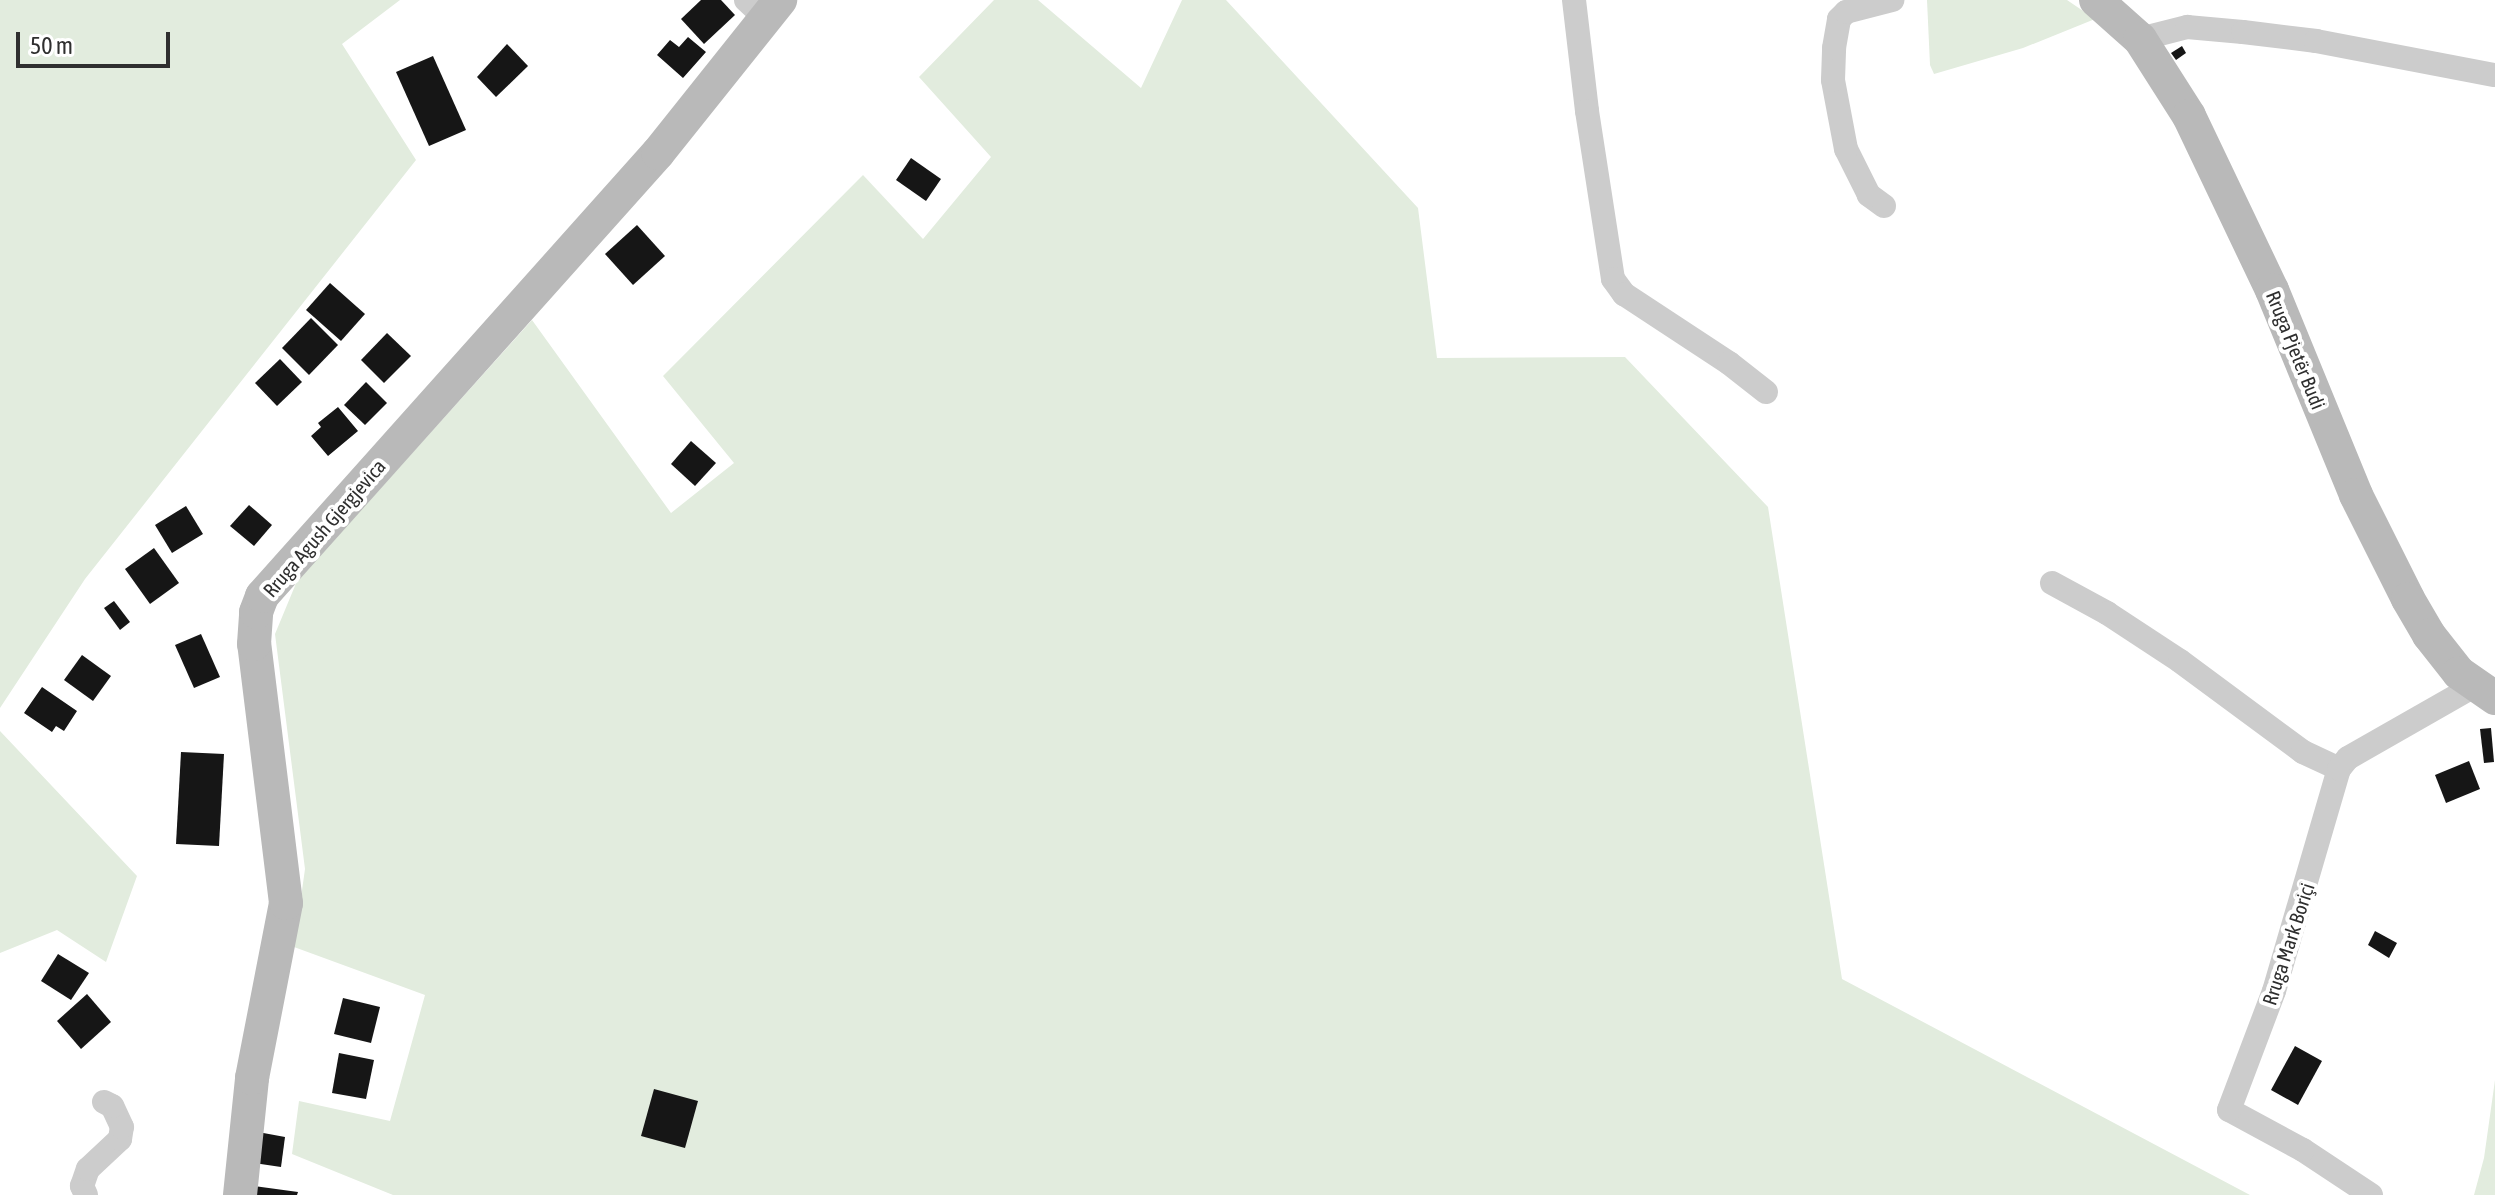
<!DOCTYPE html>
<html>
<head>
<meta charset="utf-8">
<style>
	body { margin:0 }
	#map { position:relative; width:2495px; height:1195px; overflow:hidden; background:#fff; font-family:"Asap Condensed",sans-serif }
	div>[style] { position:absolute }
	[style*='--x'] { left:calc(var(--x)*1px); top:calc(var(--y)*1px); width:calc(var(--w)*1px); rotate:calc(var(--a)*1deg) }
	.green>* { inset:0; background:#e2ecde }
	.building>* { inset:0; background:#161616 }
	.street>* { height:24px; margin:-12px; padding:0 12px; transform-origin:12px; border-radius:12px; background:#ccc }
	.secondary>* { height:34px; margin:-17px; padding:0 17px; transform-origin:17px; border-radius:17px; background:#b9b9b9 }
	span { translate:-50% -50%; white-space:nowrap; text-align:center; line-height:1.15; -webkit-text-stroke:8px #fff; paint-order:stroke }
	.street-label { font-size:20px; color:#2f2f2f }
	.scale { position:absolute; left:16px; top:32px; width:154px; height:36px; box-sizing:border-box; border:4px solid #2f2f2f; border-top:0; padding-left:10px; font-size:24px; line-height:28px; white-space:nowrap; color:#2f2f2f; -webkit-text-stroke:6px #fff; paint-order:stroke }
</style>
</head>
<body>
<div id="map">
	<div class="green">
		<div style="clip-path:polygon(0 0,400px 0,342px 44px,416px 160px,85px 579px,0 708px)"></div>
		<div style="clip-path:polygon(994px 0,1038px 0,1141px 88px,1182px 0,1226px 0,1418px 208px,1437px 358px,1625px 357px,1768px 507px,1842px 979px,2250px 1195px,393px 1195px,292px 1154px,299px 1101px,390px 1121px,425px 995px,294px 947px,305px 869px,275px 634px,297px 581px,532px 320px,671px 513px,734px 463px,663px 376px,863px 175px,923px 239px,991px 157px,919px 77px)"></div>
		<div style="clip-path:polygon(1927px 0,2067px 0,2095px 19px,2023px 48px,1934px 74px,1930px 65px)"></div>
		<div style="clip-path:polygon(0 731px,137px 876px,106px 962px,57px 930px,0 953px)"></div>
		<div style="clip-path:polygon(2495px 1080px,2495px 1195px,2474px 1195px,2484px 1158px)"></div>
	</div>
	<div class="building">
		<div style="clip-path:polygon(701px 0,721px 0,735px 15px,704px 44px,681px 19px)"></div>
		<div style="clip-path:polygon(688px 37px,706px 52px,683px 78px,657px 55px,670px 40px,679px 47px)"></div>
		<div style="clip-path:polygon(507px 44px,528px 66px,496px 97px,477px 77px)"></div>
		<div style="clip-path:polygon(2182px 46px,2186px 53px,2176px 60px,2171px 53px)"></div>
		<div style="clip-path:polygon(433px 56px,466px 130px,429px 146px,396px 72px)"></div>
		<div style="clip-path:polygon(911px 158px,941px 179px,926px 201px,896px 180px)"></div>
		<div style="clip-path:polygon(637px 225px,665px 256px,633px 285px,605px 254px)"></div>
		<div style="clip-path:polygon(330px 283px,365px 314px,341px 341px,306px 310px)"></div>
		<div style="clip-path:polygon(311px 318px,338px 345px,309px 375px,282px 348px)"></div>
		<div style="clip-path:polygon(387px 333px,411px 356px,384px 383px,361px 360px)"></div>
		<div style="clip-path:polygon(280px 359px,302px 382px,277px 406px,255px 383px)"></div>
		<div style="clip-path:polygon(366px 382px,387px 403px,365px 425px,344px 405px)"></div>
		<div style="clip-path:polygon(338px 407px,358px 431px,328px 456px,311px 436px,321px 427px,318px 423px)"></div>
		<div style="clip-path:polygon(691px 441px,716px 463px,695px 486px,671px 464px)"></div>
		<div style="clip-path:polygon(249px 505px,272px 525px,254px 546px,230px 526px)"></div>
		<div style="clip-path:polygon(186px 506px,203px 534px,172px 553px,155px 525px)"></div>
		<div style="clip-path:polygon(154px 548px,179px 583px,150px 604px,125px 569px)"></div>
		<div style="clip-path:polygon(114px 601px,130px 622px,120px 630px,104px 608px)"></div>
		<div style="clip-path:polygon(201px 634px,220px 677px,194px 688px,175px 645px)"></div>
		<div style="clip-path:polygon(82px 655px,111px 676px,93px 701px,64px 680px)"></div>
		<div style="clip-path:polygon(42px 687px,77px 711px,64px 731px,56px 726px,52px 732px,24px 713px)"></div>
		<div style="clip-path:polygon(2491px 728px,2494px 762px,2484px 763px,2480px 729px)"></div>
		<div style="clip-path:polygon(181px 752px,224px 754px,219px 846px,176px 844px)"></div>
		<div style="clip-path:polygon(2469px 761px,2480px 789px,2446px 803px,2435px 775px)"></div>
		<div style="clip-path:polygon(2375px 931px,2397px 943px,2389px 958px,2368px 945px)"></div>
		<div style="clip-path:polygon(58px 954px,89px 973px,71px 1000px,41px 981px)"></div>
		<div style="clip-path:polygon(87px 994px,111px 1022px,81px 1049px,57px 1021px)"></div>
		<div style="clip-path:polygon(343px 998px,380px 1007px,371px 1043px,334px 1034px)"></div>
		<div style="clip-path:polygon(2295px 1046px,2322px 1061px,2298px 1105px,2271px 1090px)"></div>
		<div style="clip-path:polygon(339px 1053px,374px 1060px,366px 1099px,332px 1093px)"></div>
		<div style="clip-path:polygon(654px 1089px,698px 1101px,685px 1148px,641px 1136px)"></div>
		<div style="clip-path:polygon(258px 1132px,285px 1137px,281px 1167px,254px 1163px)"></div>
		<div style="clip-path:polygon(254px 1186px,298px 1192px,297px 1195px,253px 1195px)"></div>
	</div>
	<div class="street">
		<div style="--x:746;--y:0;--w:26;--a:43"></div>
		<div style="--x:1574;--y:0;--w:112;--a:83.3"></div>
		<div style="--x:1587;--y:111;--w:170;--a:81.2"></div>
		<div style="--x:1613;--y:279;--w:19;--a:54"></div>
		<div style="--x:1624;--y:294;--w:126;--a:33.3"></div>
		<div style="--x:1729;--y:363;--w:47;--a:38.1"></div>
		<div style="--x:2140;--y:39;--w:49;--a:-14.3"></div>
		<div style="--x:2187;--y:27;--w:56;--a:5.1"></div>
		<div style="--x:2243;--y:32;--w:74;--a:7"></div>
		<div style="--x:2316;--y:41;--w:182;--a:10.8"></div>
		<div style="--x:1884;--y:206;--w:19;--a:-144"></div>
		<div style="--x:1869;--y:195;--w:51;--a:-116.6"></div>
		<div style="--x:1846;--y:149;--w:70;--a:-100.7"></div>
		<div style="--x:1833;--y:80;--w:32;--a:-88"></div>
		<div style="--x:1834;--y:48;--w:29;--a:-80"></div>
		<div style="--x:1839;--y:19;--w:10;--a:-45"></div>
		<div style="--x:1846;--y:12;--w:48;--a:-14.6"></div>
		<div style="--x:2052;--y:583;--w:63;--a:28.6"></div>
		<div style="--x:2107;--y:613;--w:87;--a:33.3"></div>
		<div style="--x:2180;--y:661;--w:153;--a:36.5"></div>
		<div style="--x:2303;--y:752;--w:40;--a:25"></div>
		<div style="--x:86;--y:1195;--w:10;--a:-114"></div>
		<div style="--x:82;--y:1186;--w:18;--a:-71"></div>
		<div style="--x:88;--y:1169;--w:44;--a:-43.2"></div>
		<div style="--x:120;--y:1139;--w:12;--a:-81"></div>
		<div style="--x:122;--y:1127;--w:23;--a:-115"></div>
		<div style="--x:112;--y:1106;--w:9;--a:-153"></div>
		<div style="--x:2371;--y:1195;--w:82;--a:-146.5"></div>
		<div style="--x:2303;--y:1150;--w:84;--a:-151.6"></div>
		<div style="--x:2229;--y:1110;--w:127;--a:-69.3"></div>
		<div style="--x:2274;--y:991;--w:231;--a:-73.7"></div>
		<div style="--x:2339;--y:769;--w:14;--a:-51"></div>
		<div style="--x:2348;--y:758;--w:145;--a:-29.7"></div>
	</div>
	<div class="secondary">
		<div style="--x:2096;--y:0;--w:59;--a:41.6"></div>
		<div style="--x:2140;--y:39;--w:91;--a:57.5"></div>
		<div style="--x:2189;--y:116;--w:193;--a:64.5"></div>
		<div style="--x:2272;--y:290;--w:222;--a:67.7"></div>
		<div style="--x:2356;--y:495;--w:116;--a:63.4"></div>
		<div style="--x:2408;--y:599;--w:42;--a:59.7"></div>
		<div style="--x:2429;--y:635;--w:48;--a:51.7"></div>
		<div style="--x:2459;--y:673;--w:44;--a:34.8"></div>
		<div style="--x:240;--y:1195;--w:118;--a:-84.1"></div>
		<div style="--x:252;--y:1078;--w:178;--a:-79"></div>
		<div style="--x:286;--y:903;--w:261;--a:-97"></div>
		<div style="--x:254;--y:644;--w:32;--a:-86"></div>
		<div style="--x:256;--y:612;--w:17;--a:-69"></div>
		<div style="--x:262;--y:596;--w:594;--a:-48.21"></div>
		<div style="--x:658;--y:153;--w:196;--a:-51.4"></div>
	</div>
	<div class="street-label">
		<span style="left:2296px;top:350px;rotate:68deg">Rruga Pjetër Budi</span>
		<span style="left:324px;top:528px;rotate:-49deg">Rruga Agush Gjergjevica</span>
		<span style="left:2288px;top:944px;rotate:-72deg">Rruga Mark Boriçi</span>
	</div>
	<div class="scale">50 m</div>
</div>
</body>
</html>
